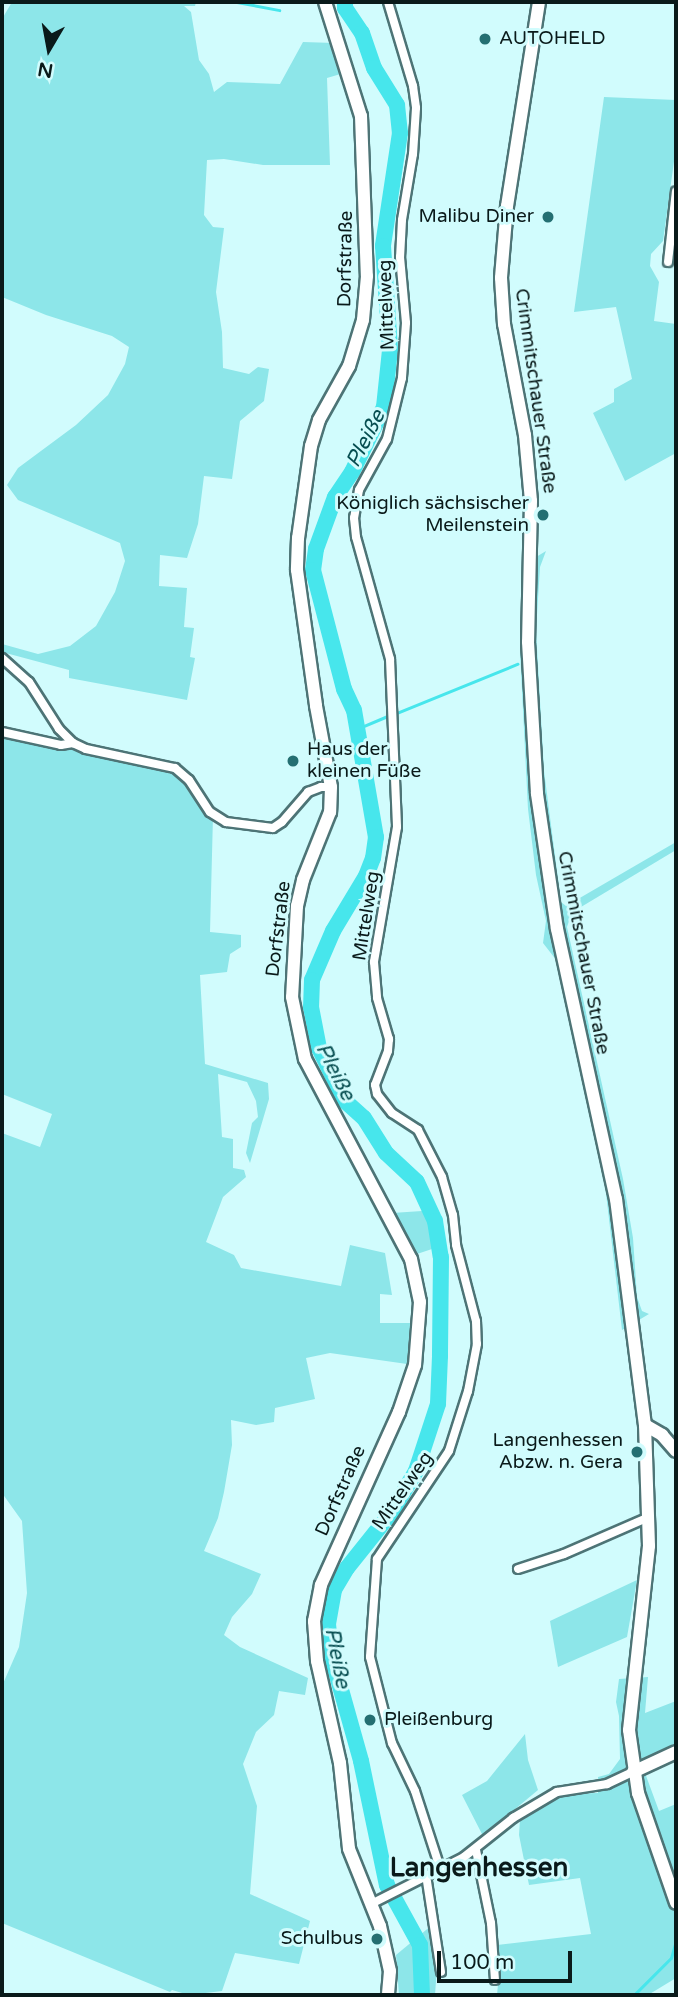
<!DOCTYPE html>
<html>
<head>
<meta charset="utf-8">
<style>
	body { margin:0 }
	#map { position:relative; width:678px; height:1997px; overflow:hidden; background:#d1fcfd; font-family:"Varela Round",sans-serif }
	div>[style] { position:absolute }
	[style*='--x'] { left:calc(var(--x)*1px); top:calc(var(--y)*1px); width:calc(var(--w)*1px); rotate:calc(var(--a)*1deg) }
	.green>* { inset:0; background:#8de6e9 }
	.stream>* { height:2.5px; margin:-1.25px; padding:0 1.25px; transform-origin:1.25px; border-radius:1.25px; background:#47e6ec }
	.river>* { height:16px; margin:-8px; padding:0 8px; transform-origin:8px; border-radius:8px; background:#47e6ec }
	.roads { filter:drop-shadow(2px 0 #4d7476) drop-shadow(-2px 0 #4d7476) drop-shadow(0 2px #4d7476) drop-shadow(0 -2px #4d7476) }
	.street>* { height:8px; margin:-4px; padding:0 4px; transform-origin:4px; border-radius:4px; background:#fff }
	.secondary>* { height:12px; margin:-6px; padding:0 6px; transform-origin:6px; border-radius:6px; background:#fff }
	.dots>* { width:19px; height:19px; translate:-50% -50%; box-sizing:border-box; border:4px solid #d1fcfd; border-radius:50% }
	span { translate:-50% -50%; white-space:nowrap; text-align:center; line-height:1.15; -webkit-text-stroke:6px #d1fcfd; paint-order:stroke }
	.poi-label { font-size:19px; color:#0a1a1a }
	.left { translate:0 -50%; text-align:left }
	.right { translate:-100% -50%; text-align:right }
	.street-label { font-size:19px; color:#0a1a1a }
	.water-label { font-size:21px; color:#074e51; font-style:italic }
	.district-label { font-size:26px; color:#0a1a1a; font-weight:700 }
	.frame { position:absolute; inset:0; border:4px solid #0a1a1a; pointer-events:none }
	.north { position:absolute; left:14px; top:14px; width:70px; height:70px; -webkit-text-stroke:5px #d1fcfd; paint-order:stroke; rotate:190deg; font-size:19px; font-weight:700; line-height:28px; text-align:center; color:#0a1a1a }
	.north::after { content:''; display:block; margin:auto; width:24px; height:32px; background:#0a1a1a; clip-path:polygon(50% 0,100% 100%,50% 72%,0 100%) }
	.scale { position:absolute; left:437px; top:1951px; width:135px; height:32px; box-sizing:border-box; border:4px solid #0a1a1a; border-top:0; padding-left:9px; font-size:21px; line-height:24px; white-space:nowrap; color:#0a1a1a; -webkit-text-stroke:5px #d1fcfd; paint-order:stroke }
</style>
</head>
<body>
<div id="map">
	<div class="green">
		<div style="clip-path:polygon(12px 2px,196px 2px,195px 6px,184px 6px,191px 12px,199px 60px,209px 74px,214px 92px,227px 82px,280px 84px,303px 42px,334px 43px,344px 73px,327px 78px,330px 165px,263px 165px,224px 159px,207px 160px,204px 215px,213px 227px,224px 228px,216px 292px,222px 332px,223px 368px,249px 374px,258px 367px,269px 369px,264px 401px,240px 421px,232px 479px,204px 476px,198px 524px,187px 558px,160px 555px,159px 586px,187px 588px,184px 627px,194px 628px,190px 657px,195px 658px,187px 700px,69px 678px,69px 670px,2px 652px,2px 644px,38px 654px,70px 646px,96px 626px,115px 592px,125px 561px,120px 543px,18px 500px,7px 485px,18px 468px,76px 425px,108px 395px,125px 364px,129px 347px,112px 336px,46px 315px,2px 297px,2px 19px)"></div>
		<div style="clip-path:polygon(604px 97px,676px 100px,676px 147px,663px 241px,651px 254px,650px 266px,659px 282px,654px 321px,676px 324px,676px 453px,625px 481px,593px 413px,614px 402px,614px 389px,632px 379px,616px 307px,574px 312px)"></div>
		<div style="clip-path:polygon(546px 551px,540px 567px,536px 631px,544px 771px,561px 902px,566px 906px,676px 842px,676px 850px,576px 910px,571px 915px,567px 927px,623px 1179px,633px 1238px,637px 1297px,642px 1311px,649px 1314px,622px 1330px,605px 1185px,557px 961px,543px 943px,546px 921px,536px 875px,528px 809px,520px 651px,523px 565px)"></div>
		<div style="clip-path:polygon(2px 733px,178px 771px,213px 816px,210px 932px,241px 935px,241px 947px,230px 954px,227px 972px,200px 975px,205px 1064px,268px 1083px,269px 1099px,250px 1163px,246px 1153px,252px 1123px,258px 1117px,256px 1101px,247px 1082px,218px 1074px,222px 1137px,233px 1139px,233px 1168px,244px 1170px,246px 1177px,223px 1197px,206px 1242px,234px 1255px,241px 1268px,341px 1286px,350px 1245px,385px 1253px,392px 1295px,380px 1294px,380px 1323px,419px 1323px,414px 1365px,330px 1353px,306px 1358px,315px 1399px,275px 1408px,274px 1422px,256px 1425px,231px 1420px,232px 1445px,224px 1492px,218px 1518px,204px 1551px,261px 1574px,252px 1594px,232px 1617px,224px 1635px,240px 1647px,308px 1678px,305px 1695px,279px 1691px,274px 1715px,256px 1732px,243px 1764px,257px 1806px,250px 1894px,310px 1921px,299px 1964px,235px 1953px,222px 1991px,189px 1995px,172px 1990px,170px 1992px,2px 1923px,2px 1686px,19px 1647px,27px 1593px,22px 1521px,2px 1493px,2px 1133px,40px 1147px,52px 1114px,2px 1094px)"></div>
		<div style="clip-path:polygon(422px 1211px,430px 1222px,435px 1248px,414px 1255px,392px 1213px)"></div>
		<div style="clip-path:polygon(637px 1580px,627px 1637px,558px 1667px,550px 1621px)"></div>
		<div style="clip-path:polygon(648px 1677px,645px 1713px,676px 1701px,676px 1757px,645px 1773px,659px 1811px,676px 1804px,676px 1978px,648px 1995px,497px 1995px,500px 1963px,497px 1945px,591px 1934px,580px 1878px,529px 1885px,519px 1835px,520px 1819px,549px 1800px,566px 1794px,598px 1793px,598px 1777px,609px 1774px,620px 1759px,619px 1716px,616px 1702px,619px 1679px)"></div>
		<div style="clip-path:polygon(525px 1734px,528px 1760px,538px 1790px,483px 1836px,462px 1795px,487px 1781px)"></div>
		<div style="clip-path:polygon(432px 1925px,437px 1967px,435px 1995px,399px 1995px,396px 1955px)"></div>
	</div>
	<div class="stream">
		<div style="--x:237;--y:2;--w:43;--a:10.8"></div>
		<div style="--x:397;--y:713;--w:130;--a:-22.2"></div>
		<div style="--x:357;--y:729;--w:34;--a:-23"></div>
		<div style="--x:634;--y:1995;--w:52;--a:-45"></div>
		<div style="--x:671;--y:1958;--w:19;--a:-74"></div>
	</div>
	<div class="river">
		<div style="--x:345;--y:2;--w:6;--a:90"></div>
		<div style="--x:345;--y:8;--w:30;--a:56"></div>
		<div style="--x:362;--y:33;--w:37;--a:71"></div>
		<div style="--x:374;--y:68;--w:44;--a:58.1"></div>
		<div style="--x:397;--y:105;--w:28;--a:84"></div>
		<div style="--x:400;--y:133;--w:114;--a:98.6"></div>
		<div style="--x:383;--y:246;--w:104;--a:86.1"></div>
		<div style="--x:390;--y:350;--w:57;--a:96"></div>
		<div style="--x:384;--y:407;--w:72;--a:116.2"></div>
		<div style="--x:352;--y:472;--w:30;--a:124"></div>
		<div style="--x:335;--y:497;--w:55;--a:110.1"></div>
		<div style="--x:316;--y:549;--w:21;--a:98"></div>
		<div style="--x:313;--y:570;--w:123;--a:75.4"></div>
		<div style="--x:344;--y:689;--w:23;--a:65"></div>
		<div style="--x:354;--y:710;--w:129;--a:80.2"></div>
		<div style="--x:376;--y:837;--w:21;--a:98"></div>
		<div style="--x:373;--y:858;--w:19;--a:111"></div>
		<div style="--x:366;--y:876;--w:64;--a:121"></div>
		<div style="--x:333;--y:931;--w:53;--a:113.2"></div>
		<div style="--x:312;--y:980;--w:27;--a:92"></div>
		<div style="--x:311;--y:1007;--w:42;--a:79"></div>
		<div style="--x:319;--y:1048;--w:59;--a:63.9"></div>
		<div style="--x:345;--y:1101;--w:25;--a:42"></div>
		<div style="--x:364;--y:1118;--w:41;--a:57.8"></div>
		<div style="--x:386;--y:1153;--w:42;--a:43.1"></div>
		<div style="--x:417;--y:1182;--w:43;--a:65.2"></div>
		<div style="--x:435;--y:1221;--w:36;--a:81"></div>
		<div style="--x:441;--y:1257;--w:99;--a:90.6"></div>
		<div style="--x:440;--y:1356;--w:48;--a:92.4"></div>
		<div style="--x:438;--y:1404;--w:71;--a:108.2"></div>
		<div style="--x:416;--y:1471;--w:49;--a:120.8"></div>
		<div style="--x:391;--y:1513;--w:70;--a:128.7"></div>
		<div style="--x:347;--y:1568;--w:26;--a:121"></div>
		<div style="--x:334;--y:1590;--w:35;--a:100"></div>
		<div style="--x:328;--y:1624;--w:30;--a:84"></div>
		<div style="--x:331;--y:1654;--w:111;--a:74.3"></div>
		<div style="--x:361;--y:1761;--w:127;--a:78.2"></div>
		<div style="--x:387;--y:1885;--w:68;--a:61.2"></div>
		<div style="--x:420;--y:1945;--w:50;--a:87.7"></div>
	</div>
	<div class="roads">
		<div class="street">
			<div style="--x:388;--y:2;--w:88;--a:73.4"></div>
			<div style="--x:413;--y:86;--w:22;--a:82"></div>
			<div style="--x:416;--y:108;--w:46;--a:93.7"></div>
			<div style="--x:413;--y:154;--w:67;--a:99.5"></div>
			<div style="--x:402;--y:220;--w:37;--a:93"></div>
			<div style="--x:400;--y:257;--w:66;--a:84.8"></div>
			<div style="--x:406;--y:323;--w:55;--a:94.2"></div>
			<div style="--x:402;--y:378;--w:63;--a:103.8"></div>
			<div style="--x:387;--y:439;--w:58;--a:118.8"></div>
			<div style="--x:359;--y:490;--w:28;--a:100"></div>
			<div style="--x:354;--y:518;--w:19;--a:84"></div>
			<div style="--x:356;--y:537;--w:127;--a:74.4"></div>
			<div style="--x:390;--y:659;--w:168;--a:87.6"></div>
			<div style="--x:397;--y:827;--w:137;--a:99.7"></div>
			<div style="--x:374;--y:962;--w:36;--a:85"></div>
			<div style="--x:377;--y:998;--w:43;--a:73.7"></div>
			<div style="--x:389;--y:1039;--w:12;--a:95"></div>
			<div style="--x:388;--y:1051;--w:36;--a:111"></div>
			<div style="--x:375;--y:1085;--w:9;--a:77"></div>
			<div style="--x:377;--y:1094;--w:24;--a:52"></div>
			<div style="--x:392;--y:1113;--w:31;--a:33"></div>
			<div style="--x:418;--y:1130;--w:53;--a:62.9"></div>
			<div style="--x:442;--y:1177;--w:40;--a:74"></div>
			<div style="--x:453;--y:1215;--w:30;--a:84"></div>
			<div style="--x:456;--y:1245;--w:79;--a:75.3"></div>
			<div style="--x:476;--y:1321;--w:23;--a:88"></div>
			<div style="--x:477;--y:1344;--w:48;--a:100.8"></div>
			<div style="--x:468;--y:1391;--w:63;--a:107.6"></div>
			<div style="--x:449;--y:1451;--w:130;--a:123.7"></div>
			<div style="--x:377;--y:1559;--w:98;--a:94.1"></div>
			<div style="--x:370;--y:1657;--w:89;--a:75.7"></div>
			<div style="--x:392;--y:1743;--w:53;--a:64.4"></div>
			<div style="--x:415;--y:1791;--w:81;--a:72"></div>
			<div style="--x:668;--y:262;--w:71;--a:-83.6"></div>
			<div style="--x:2;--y:658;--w:36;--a:42"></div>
			<div style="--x:29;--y:682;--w:56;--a:57.4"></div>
			<div style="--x:59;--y:729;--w:20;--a:45"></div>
			<div style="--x:73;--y:743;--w:14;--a:25"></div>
			<div style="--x:86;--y:749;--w:91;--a:12.1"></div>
			<div style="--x:175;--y:768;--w:18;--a:41"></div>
			<div style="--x:189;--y:780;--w:38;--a:57"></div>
			<div style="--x:210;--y:812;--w:19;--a:32"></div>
			<div style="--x:226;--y:822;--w:47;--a:7.3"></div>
			<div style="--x:273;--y:828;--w:11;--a:-34"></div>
			<div style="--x:282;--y:822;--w:40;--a:-49"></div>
			<div style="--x:308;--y:792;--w:14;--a:-21"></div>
			<div style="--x:321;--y:787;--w:10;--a:0"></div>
			<div style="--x:2;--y:732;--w:60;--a:12.4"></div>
			<div style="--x:61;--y:745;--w:12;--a:-9"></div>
			<div style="--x:518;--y:1569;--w:48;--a:-18.1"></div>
			<div style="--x:564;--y:1554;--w:93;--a:-23.5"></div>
			<div style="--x:476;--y:1850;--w:75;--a:78.4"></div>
			<div style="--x:491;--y:1923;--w:57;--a:86"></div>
			<div style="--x:426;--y:1875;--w:98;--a:81.2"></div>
			<div style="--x:373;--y:1903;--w:102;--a:-26.8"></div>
			<div style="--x:464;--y:1857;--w:63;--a:-38.5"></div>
			<div style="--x:513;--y:1818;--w:51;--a:-30.6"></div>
			<div style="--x:557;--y:1792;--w:51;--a:-9.1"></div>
			<div style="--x:607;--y:1784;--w:29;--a:-25"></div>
		</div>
		<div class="secondary">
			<div style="--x:325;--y:2;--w:120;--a:72.5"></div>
			<div style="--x:361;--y:116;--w:160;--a:87.9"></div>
			<div style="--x:367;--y:276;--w:44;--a:95.2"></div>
			<div style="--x:363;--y:320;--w:48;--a:106.9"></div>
			<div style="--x:349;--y:366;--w:62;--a:119.1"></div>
			<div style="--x:319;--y:420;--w:27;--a:107"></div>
			<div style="--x:311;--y:446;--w:93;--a:98"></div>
			<div style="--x:298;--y:538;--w:32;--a:92"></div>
			<div style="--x:297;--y:570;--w:137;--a:82"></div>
			<div style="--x:316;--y:706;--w:82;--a:79.5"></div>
			<div style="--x:331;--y:787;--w:25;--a:92"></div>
			<div style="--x:330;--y:812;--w:73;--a:111.7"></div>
			<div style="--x:303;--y:880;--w:27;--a:103"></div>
			<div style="--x:297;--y:906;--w:91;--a:93.1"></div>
			<div style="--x:292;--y:997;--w:63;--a:78.2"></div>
			<div style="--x:305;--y:1059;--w:226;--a:62.1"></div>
			<div style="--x:411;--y:1259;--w:44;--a:78.2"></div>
			<div style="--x:420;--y:1302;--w:63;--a:94.5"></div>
			<div style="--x:415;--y:1365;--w:50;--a:108.8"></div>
			<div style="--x:399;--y:1412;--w:190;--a:114.3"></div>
			<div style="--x:321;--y:1585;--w:37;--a:101"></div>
			<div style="--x:314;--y:1621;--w:40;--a:85.7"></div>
			<div style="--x:317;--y:1661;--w:105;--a:77.3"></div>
			<div style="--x:340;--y:1763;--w:86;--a:84"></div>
			<div style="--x:349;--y:1849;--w:83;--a:68.1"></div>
			<div style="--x:380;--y:1926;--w:46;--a:77.5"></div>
			<div style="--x:390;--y:1971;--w:24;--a:95"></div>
			<div style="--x:539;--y:2;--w:206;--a:98.9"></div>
			<div style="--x:507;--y:206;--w:72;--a:94.8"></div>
			<div style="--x:501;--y:278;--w:46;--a:86.3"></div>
			<div style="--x:504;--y:324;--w:113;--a:79.3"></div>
			<div style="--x:525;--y:435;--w:66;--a:84.8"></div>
			<div style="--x:531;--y:501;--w:141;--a:91.2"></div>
			<div style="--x:528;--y:642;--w:152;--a:86.6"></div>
			<div style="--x:537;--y:794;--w:136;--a:81.6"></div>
			<div style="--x:557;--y:929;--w:276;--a:77.7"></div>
			<div style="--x:616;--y:1199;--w:228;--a:82.7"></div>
			<div style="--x:645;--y:1425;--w:121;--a:88.1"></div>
			<div style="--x:649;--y:1546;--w:185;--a:96.2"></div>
			<div style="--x:629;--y:1730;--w:64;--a:81.9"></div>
			<div style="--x:638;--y:1793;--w:116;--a:70.9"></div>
			<div style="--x:645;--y:1425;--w:20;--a:30"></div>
			<div style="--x:662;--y:1435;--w:21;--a:49"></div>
			<div style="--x:633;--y:1772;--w:47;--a:-24.9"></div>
		</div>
	</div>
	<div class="dots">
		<div style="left:485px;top:39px;background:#246f72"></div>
		<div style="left:548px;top:217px;background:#246f72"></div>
		<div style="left:543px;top:515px;background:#246f72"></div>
		<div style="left:293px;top:761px;background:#246f72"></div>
		<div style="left:637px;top:1452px;background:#246f72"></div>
		<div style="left:370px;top:1720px;background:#246f72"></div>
		<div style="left:377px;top:1939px;background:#246f72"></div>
	</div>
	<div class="poi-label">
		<span class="left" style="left:499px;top:39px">AUTOHELD</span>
		<span class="right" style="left:534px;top:217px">Malibu Diner</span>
		<span class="right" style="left:529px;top:515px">Königlich sächsischer<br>Meilenstein</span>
		<span class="left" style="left:307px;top:761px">Haus der<br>kleinen Füße</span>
		<span class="right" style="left:623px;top:1452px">Langenhessen<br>Abzw. n. Gera</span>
		<span class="left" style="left:384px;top:1720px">Pleißenburg</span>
		<span class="right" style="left:363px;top:1939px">Schulbus</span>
	</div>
	<div class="street-label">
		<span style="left:346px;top:259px;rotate:-89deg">Dorfstraße</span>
		<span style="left:387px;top:305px;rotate:-92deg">Mittelweg</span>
		<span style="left:535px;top:391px;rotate:82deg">Crimmitschauer Straße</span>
		<span style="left:367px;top:916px;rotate:-81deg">Mittelweg</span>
		<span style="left:279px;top:929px;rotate:-83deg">Dorfstraße</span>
		<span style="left:583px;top:953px;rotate:79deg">Crimmitschauer Straße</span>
		<span style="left:341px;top:1491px;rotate:-66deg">Dorfstraße</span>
		<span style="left:403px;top:1491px;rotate:-55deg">Mittelweg</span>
	</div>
	<div class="water-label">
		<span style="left:366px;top:439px;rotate:-63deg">Pleiße</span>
		<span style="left:335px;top:1072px;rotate:63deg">Pleiße</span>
		<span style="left:337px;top:1658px;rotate:79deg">Pleiße</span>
	</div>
	<div class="district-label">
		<span style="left:479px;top:1868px">Langenhessen</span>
	</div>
	<div class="frame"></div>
	<div class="north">N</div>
	<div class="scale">100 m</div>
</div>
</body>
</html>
